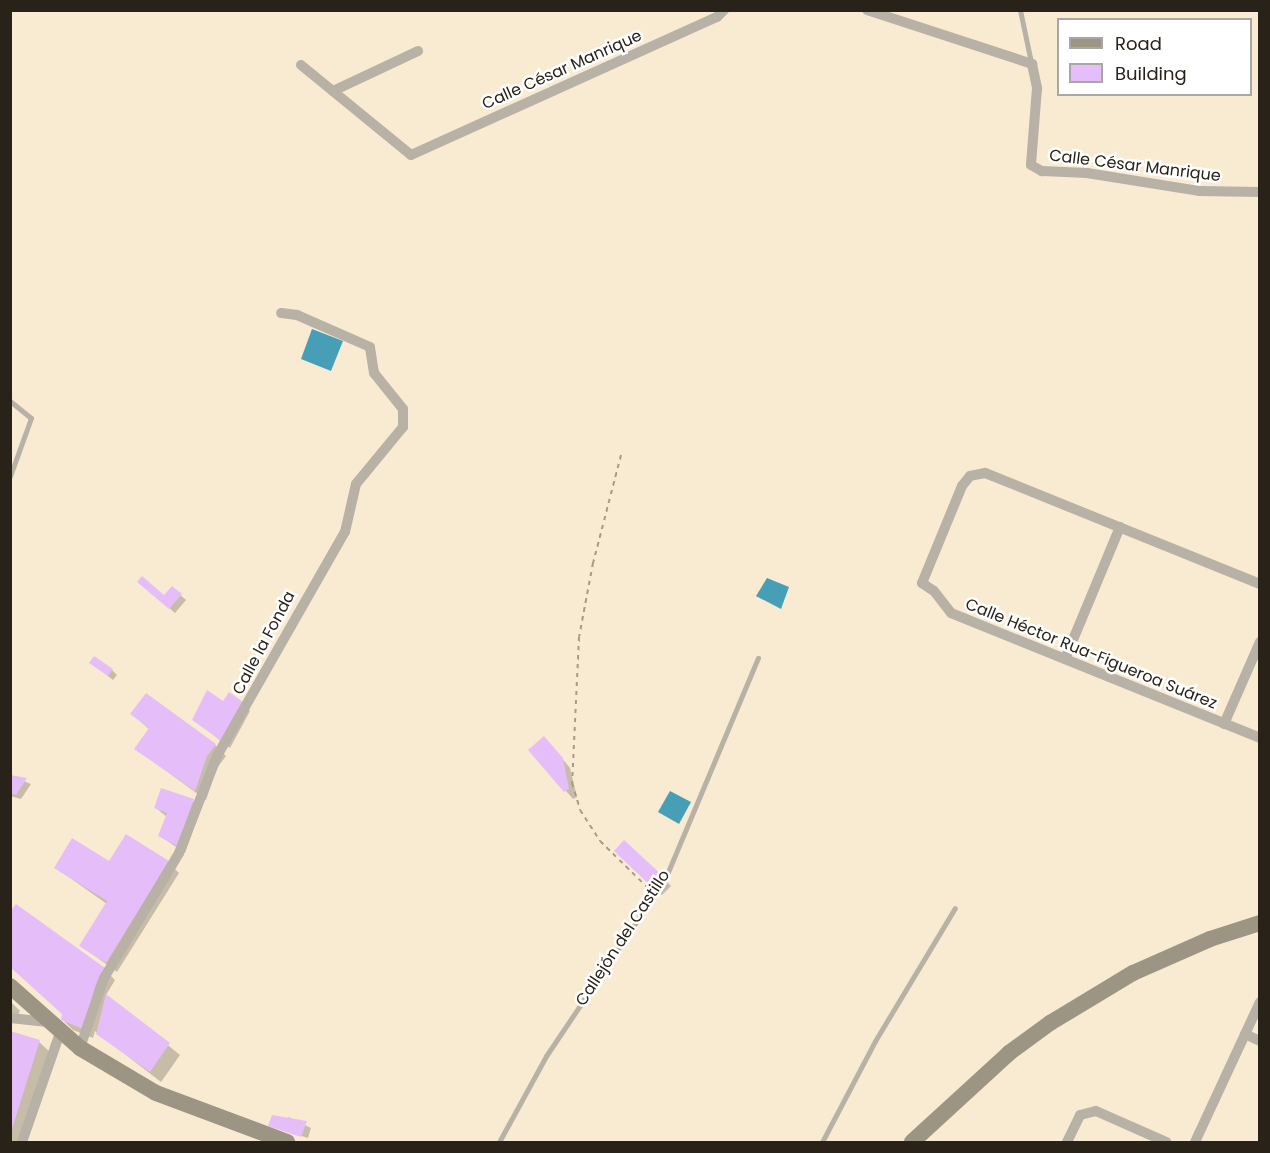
<!DOCTYPE html>
<html>
<head>
<meta charset="utf-8">
<style>
	body { margin:0 }
	#map { position:relative; width:1270px; height:1153px; overflow:hidden; background:#f9ebd1; font-family:Poppins,sans-serif }
	div>[style] { position:absolute }
	[style*='--x'] { left:calc(var(--x)*1px); top:calc(var(--y)*1px); width:calc(var(--w)*1px); rotate:calc(var(--a)*1deg) }
	.water>* { inset:0; background:#479fb7 }
	.shadow>* { inset:0; background:#0003 }
	.building>* { inset:0; background:#e5bef9 }
	.path>* { height:2px; margin-top:-1px; transform-origin:0; background:repeating-linear-gradient(90deg,#a69b88 0 4.5px,transparent 0 9px) }
	.lane>* { height:5px; margin:-2.5px; padding:0 2.5px; transform-origin:2.5px; border-radius:2.5px; background:#b7b1a6 }
	.street>* { height:10px; margin:-5px; padding:0 5px; transform-origin:5px; border-radius:5px; background:#b7b1a6 }
	.secondary>* { height:16px; margin:-8px; padding:0 8px; transform-origin:8px; border-radius:8px; background:#9d9584 }
	span { translate:-50% -50%; white-space:nowrap; text-align:center; line-height:1.15; -webkit-text-stroke:5px #fff; paint-order:stroke }
	.street-label { font-size:16px; color:#282219 }
	.frame { position:absolute; inset:0; border:12px solid #282219; pointer-events:none }
	.legend { position:absolute; left:1057px; top:18px; width:195px; height:78px; box-sizing:border-box; background:#fff; border:2px solid #a9a7a3; margin:0; padding:8px 10px; list-style:none; font-size:18px; color:#282219 }
	.legend li { display:flex; align-items:center; gap:12px; height:30px }
	.legend b { width:30px; border:2px solid #a9a7a3 }
</style>
</head>
<body>
<div id="map">
	<div class="water">
		<div style="clip-path:polygon(312px 329px,343px 341px,331px 371px,301px 359px)"></div>
		<div style="clip-path:polygon(767px 578px,789px 587px,781px 609px,756px 596px)"></div>
		<div style="clip-path:polygon(670px 791px,691px 802px,679px 824px,658px 812px)"></div>
	</div>
	<div class="shadow">
		<div style="clip-path:polygon(144px 586px,164px 597px,172px 588px,186px 600px,175px 613px)"></div>
		<div style="clip-path:polygon(91px 663px,112px 670px,117px 675px,113px 680px)"></div>
		<div style="clip-path:polygon(223px 703px,243px 703px,250px 711px,230px 748px,194px 720px)"></div>
		<div style="clip-path:polygon(132px 714px,215px 745px,226px 756px,217px 768px,206px 800px,136px 749px,150px 730px)"></div>
		<div style="clip-path:polygon(552px 746px,570px 768px,577px 797px,573px 799px,530px 750px)"></div>
		<div style="clip-path:polygon(10px 776px,31px 784px,21px 799px,10px 796px)"></div>
		<div style="clip-path:polygon(193px 801px,201px 809px,185px 853px,160px 836px,167px 817px,156px 808px)"></div>
		<div style="clip-path:polygon(624px 859px,663px 878px,671px 886px,662px 895px)"></div>
		<div style="clip-path:polygon(168px 862px,179px 873px,117px 972px,81px 946px,107px 904px,56px 868px)"></div>
		<div style="clip-path:polygon(104px 969px,115px 980px,106px 995px,180px 1055px,161px 1082px,95px 1031px,93px 1038px,73px 1030px,62px 1019px)"></div>
		<div style="clip-path:polygon(10px 1001px,20px 1011px,16px 1018px,10px 1017px)"></div>
		<div style="clip-path:polygon(10px 1032px,39px 1042px,50px 1052px,22px 1142px,10px 1142px)"></div>
		<div style="clip-path:polygon(288px 1117px,311px 1128px,308px 1138px,270px 1126px,287px 1121px)"></div>
	</div>
	<div class="building">
		<div style="clip-path:polygon(142px 576px,164px 595px,172px 586px,182px 594px,169px 609px,137px 582px)"></div>
		<div style="clip-path:polygon(94px 656px,113px 669px,108px 676px,89px 663px)"></div>
		<div style="clip-path:polygon(207px 690px,223px 701px,229px 692px,243px 702px,222px 741px,192px 720px)"></div>
		<div style="clip-path:polygon(146px 693px,216px 744px,207px 756px,195px 791px,134px 749px,149px 728px,130px 714px)"></div>
		<div style="clip-path:polygon(544px 736px,563px 758px,569px 789px,564px 792px,528px 750px)"></div>
		<div style="clip-path:polygon(10px 775px,27px 778px,16px 795px,10px 793px)"></div>
		<div style="clip-path:polygon(161px 788px,194px 799px,177px 846px,158px 836px,167px 813px,154px 808px)"></div>
		<div style="clip-path:polygon(126px 834px,169px 861px,106px 963px,79px 946px,107px 901px,54px 868px,72px 838px,109px 861px)"></div>
		<div style="clip-path:polygon(624px 840px,664px 877px,653px 888px,614px 851px)"></div>
		<div style="clip-path:polygon(16px 904px,105px 968px,96px 984px,83px 1029px,61px 1020px,62px 1014px,10px 967px,10px 911px)"></div>
		<div style="clip-path:polygon(106px 994px,170px 1043px,150px 1072px,96px 1034px)"></div>
		<div style="clip-path:polygon(10px 1031px,40px 1040px,11px 1132px,10px 1132px)"></div>
		<div style="clip-path:polygon(272px 1115px,307px 1121px,301px 1137px,268px 1126px)"></div>
	</div>
	<div class="path">
		<div style="--x:621;--y:455;--w:112;--a:104.5"></div>
		<div style="--x:593;--y:563;--w:75;--a:100.7"></div>
		<div style="--x:579;--y:637;--w:146;--a:92.7"></div>
		<div style="--x:572;--y:783;--w:28;--a:73"></div>
		<div style="--x:580;--y:810;--w:37;--a:57"></div>
		<div style="--x:600;--y:841;--w:67;--a:44.4"></div>
	</div>
	<div class="lane">
		<div style="--x:1020;--y:10;--w:53;--a:78.1"></div>
		<div style="--x:10;--y:401;--w:27;--a:39"></div>
		<div style="--x:31;--y:418;--w:62;--a:109.9"></div>
		<div style="--x:499;--y:1142;--w:98;--a:-61.3"></div>
		<div style="--x:546;--y:1056;--w:213;--a:-56.1"></div>
		<div style="--x:665;--y:879;--w:240;--a:-67.2"></div>
		<div style="--x:822;--y:1142;--w:114;--a:-62.3"></div>
		<div style="--x:875;--y:1041;--w:155;--a:-59"></div>
	</div>
	<div class="street">
		<div style="--x:867;--y:10;--w:174;--a:18.1"></div>
		<div style="--x:1032;--y:64;--w:25;--a:78"></div>
		<div style="--x:1037;--y:88;--w:77;--a:94.5"></div>
		<div style="--x:1031;--y:165;--w:13;--a:29"></div>
		<div style="--x:1042;--y:171;--w:45;--a:2.5"></div>
		<div style="--x:1087;--y:173;--w:113;--a:9.1"></div>
		<div style="--x:1199;--y:191;--w:61;--a:0.9"></div>
		<div style="--x:301;--y:65;--w:142;--a:39.3"></div>
		<div style="--x:411;--y:155;--w:336;--a:-24.3"></div>
		<div style="--x:717;--y:17;--w:10;--a:-45"></div>
		<div style="--x:333;--y:91;--w:94;--a:-25.2"></div>
		<div style="--x:1260;--y:584;--w:297;--a:-158"></div>
		<div style="--x:985;--y:473;--w:15;--a:169"></div>
		<div style="--x:970;--y:476;--w:13;--a:129"></div>
		<div style="--x:962;--y:486;--w:105;--a:112.4"></div>
		<div style="--x:922;--y:583;--w:14;--a:34"></div>
		<div style="--x:934;--y:591;--w:28;--a:52"></div>
		<div style="--x:951;--y:613;--w:333;--a:22"></div>
		<div style="--x:1065;--y:659;--w:143;--a:-67.4"></div>
		<div style="--x:1224;--y:724;--w:90;--a:-66.3"></div>
		<div style="--x:10;--y:1018;--w:38;--a:6"></div>
		<div style="--x:1245;--y:1034;--w:17;--a:25"></div>
		<div style="--x:80;--y:1048;--w:74;--a:-71.1"></div>
		<div style="--x:104;--y:978;--w:146;--a:-59"></div>
		<div style="--x:179;--y:853;--w:104;--a:-68.6"></div>
		<div style="--x:217;--y:756;--w:258;--a:-60.3"></div>
		<div style="--x:345;--y:532;--w:49;--a:-77.1"></div>
		<div style="--x:356;--y:484;--w:74;--a:-50.5"></div>
		<div style="--x:403;--y:427;--w:18;--a:-90"></div>
		<div style="--x:403;--y:409;--w:46;--a:-128.9"></div>
		<div style="--x:374;--y:373;--w:26;--a:-99"></div>
		<div style="--x:370;--y:347;--w:80;--a:-156.3"></div>
		<div style="--x:297;--y:315;--w:16;--a:-173"></div>
		<div style="--x:22;--y:1142;--w:115;--a:-70.8"></div>
		<div style="--x:1067;--y:1142;--w:30;--a:-64"></div>
		<div style="--x:1080;--y:1115;--w:16;--a:-14"></div>
		<div style="--x:1096;--y:1111;--w:77;--a:23.9"></div>
		<div style="--x:1195;--y:1142;--w:154;--a:-65.1"></div>
	</div>
	<div class="secondary">
		<div style="--x:10;--y:986;--w:94;--a:41.5"></div>
		<div style="--x:80;--y:1048;--w:88;--a:30.6"></div>
		<div style="--x:156;--y:1093;--w:140;--a:20.5"></div>
		<div style="--x:912;--y:1142;--w:132;--a:-42.5"></div>
		<div style="--x:1009;--y:1053;--w:51;--a:-36.2"></div>
		<div style="--x:1050;--y:1023;--w:97;--a:-31.1"></div>
		<div style="--x:1133;--y:973;--w:84;--a:-23.8"></div>
		<div style="--x:1210;--y:939;--w:52;--a:-17.7"></div>
	</div>
	<div class="street-label">
		<span style="left:562px;top:70px;rotate:-24deg">Calle César Manrique</span>
		<span style="left:1135px;top:166px;rotate:7deg">Calle César Manrique</span>
		<span style="left:264px;top:643px;rotate:-62deg">Calle la Fonda</span>
		<span style="left:1091px;top:654px;rotate:22deg">Calle Héctor Rua-Figueroa Suárez</span>
		<span style="left:623px;top:938px;rotate:-57deg">Callejón del Castillo</span>
	</div>
	<div class="frame"></div>
	<ul class="legend">
	<li><b style="height:8px;background:#9d9584"></b>Road</li>
	<li><b style="height:16px;background:#e5bef9"></b>Building</li>
	</ul>
</div>
</body>
</html>
